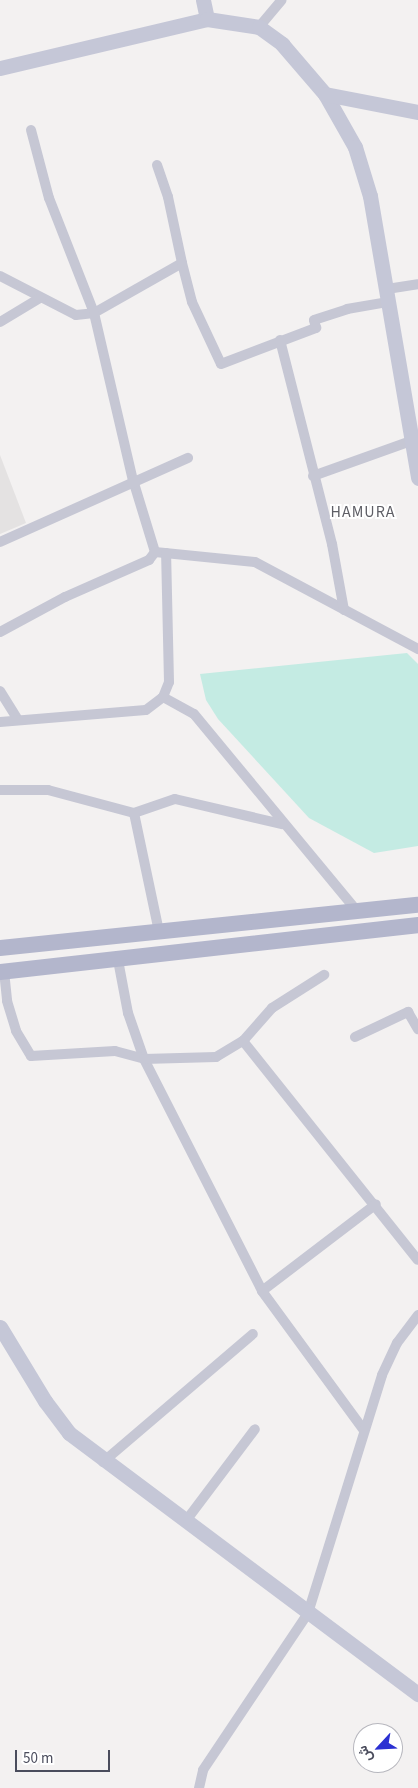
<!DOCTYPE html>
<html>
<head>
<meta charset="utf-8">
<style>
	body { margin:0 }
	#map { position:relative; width:418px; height:1788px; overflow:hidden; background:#f3f1f1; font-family:"Source Sans 3",Vazirmatn,sans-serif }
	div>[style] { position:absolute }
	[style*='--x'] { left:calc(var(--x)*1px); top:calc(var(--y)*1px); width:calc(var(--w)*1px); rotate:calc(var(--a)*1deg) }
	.education>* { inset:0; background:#e4e2e2 }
	.green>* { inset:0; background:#c4ebe3 }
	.street>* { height:10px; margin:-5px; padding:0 5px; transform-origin:5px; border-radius:5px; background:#c6c7d4 }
	.secondary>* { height:15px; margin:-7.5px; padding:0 7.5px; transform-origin:7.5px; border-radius:7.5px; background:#c5c7d7 }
	.primary>* { height:16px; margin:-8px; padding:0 8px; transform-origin:8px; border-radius:8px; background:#b3b6cc }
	span { translate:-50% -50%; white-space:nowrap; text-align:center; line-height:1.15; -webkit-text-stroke:4px #fff; paint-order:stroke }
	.quarter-label { font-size:16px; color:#5e5e65; letter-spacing:1px }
	.north { position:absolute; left:353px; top:1723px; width:50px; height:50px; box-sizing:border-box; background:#fff; border:1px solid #b7b7be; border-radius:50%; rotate:245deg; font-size:14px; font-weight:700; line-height:20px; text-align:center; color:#4a4c5c }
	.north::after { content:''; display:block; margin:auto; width:18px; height:22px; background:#2b30d2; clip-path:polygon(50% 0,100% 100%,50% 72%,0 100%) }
	.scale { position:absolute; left:15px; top:1750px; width:95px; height:22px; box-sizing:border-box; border:2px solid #4a4c5c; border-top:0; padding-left:6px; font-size:15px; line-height:18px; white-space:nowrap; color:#4a4c5c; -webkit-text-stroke:4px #fff; paint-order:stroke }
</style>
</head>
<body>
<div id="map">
	<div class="education">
		<div style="clip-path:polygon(0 455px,26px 523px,0 534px)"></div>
	</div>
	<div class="green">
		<div style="clip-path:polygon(407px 653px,418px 664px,418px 846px,374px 853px,309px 818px,218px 719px,206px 700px,200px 674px)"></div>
	</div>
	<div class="street">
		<div style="--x:259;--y:27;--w:35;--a:-50"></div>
		<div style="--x:31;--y:130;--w:70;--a:75.2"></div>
		<div style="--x:49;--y:198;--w:123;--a:68.6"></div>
		<div style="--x:94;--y:313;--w:101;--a:-29.6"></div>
		<div style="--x:182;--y:263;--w:40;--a:75.6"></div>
		<div style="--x:192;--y:302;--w:68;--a:64.9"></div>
		<div style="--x:221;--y:364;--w:102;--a:-20.8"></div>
		<div style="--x:316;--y:328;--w:8;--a:-104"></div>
		<div style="--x:314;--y:320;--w:35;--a:-18"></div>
		<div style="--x:347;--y:309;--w:42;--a:-9.7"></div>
		<div style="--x:157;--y:165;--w:34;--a:71"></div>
		<div style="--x:168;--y:197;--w:67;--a:78"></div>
		<div style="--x:0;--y:276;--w:85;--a:27.2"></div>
		<div style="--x:76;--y:315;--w:18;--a:-6"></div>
		<div style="--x:94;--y:313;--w:171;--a:76.9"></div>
		<div style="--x:133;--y:480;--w:75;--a:73"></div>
		<div style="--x:155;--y:552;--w:100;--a:5.7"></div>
		<div style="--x:255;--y:562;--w:185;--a:28.1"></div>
		<div style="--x:387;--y:289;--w:31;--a:-9"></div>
		<div style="--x:0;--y:322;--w:47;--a:-31"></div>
		<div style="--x:280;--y:340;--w:211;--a:75.7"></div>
		<div style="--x:332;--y:544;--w:67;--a:79.7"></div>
		<div style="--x:313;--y:476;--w:104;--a:-19.7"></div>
		<div style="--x:0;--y:542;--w:206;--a:-24.1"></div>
		<div style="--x:0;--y:632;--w:74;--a:-28.3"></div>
		<div style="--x:65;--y:597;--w:92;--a:-23.8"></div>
		<div style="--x:149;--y:560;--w:10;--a:-53"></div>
		<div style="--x:0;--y:691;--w:34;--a:58"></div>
		<div style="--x:163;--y:697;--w:35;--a:29"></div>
		<div style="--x:194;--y:714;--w:256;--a:50.4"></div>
		<div style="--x:0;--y:722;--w:146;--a:-4.7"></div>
		<div style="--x:146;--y:710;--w:21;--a:-37"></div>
		<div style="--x:163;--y:697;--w:16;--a:-68"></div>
		<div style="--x:169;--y:682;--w:129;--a:-91.3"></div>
		<div style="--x:0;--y:790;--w:48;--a:0"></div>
		<div style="--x:48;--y:790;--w:89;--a:15"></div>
		<div style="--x:134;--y:813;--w:43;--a:-18.9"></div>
		<div style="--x:175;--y:799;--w:110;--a:13.2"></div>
		<div style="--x:134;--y:813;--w:122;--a:78.1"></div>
		<div style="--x:118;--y:960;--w:54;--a:79.3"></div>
		<div style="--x:128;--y:1013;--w:49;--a:70.8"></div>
		<div style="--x:144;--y:1059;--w:260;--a:63"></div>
		<div style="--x:262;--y:1291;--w:171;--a:53.8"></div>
		<div style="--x:4;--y:971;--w:30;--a:84"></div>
		<div style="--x:7;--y:1001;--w:31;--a:73"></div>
		<div style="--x:16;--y:1031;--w:29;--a:59"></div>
		<div style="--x:31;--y:1056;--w:84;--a:-3.4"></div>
		<div style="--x:115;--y:1051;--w:30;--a:15"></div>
		<div style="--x:144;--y:1059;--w:72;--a:-1.6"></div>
		<div style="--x:216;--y:1057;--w:31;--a:-31"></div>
		<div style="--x:243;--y:1041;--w:280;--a:51.4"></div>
		<div style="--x:355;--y:1037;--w:59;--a:-25.3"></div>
		<div style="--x:408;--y:1012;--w:20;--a:60"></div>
		<div style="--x:243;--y:1041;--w:44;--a:-48.7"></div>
		<div style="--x:272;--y:1008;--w:62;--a:-32.4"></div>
		<div style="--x:262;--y:1291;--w:143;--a:-37.3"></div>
		<div style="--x:103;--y:1462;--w:197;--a:-40.5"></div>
		<div style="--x:185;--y:1522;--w:116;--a:-53"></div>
		<div style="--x:199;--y:1788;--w:18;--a:-77"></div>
		<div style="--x:203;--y:1770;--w:189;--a:-56.2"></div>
		<div style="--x:308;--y:1613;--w:249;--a:-72.7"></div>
		<div style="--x:382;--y:1375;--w:35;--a:-65"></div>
		<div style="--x:397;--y:1343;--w:35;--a:-53"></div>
	</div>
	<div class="secondary">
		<div style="--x:203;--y:0;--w:19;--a:78"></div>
		<div style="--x:0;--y:68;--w:213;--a:-13.3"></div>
		<div style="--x:207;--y:19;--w:53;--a:8.7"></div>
		<div style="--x:259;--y:27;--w:29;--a:36"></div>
		<div style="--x:282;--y:44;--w:66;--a:49.3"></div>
		<div style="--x:325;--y:94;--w:61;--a:60.5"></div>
		<div style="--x:355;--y:147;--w:51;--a:73"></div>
		<div style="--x:370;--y:196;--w:286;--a:80.3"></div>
		<div style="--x:325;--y:94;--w:95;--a:11"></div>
		<div style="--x:0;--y:1327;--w:87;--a:58.7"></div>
		<div style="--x:45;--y:1401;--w:40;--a:53"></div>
		<div style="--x:69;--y:1433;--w:436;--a:36.8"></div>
	</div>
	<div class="primary">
		<div style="--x:0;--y:948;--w:420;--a:-5.9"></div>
		<div style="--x:0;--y:972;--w:421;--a:-6.4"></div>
	</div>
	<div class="quarter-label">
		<span style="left:363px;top:512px">HAMURA</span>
	</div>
	<div class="north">ش</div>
	<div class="scale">50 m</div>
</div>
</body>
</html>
